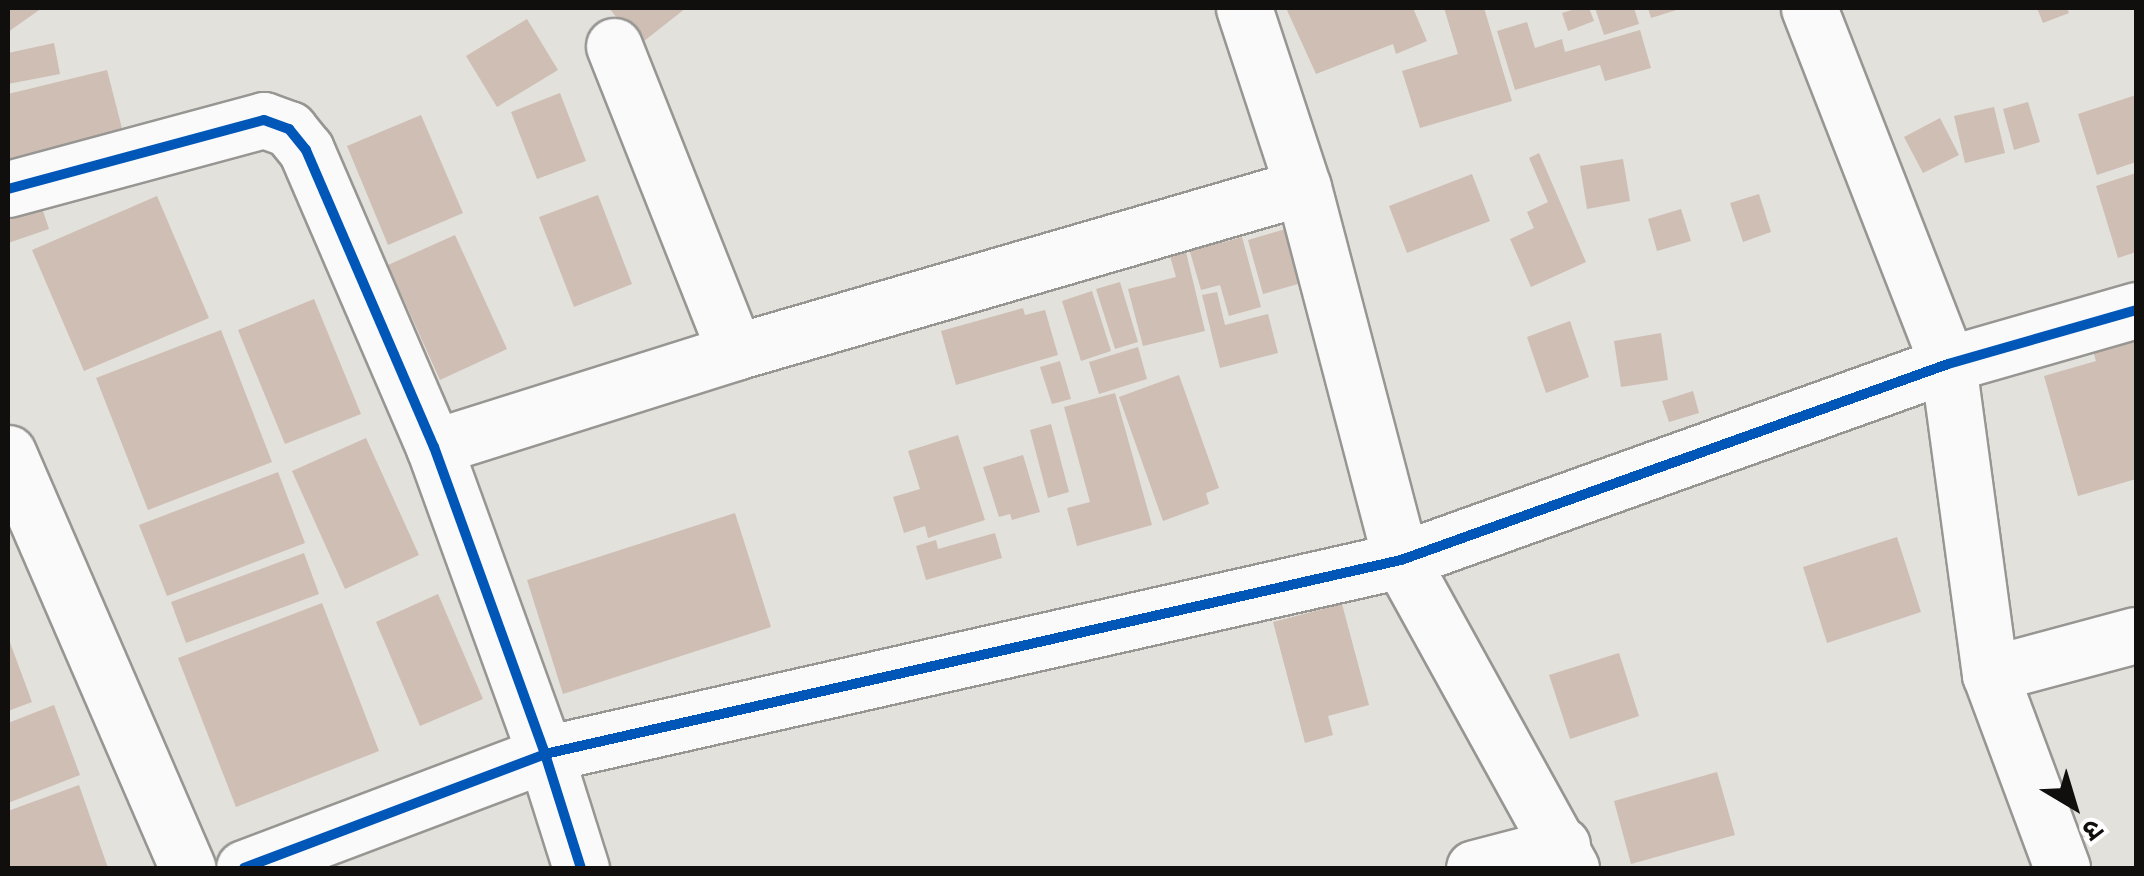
<!DOCTYPE html>
<html>
<head>
<meta charset="utf-8">
<style>
	body { margin:0 }
	#map { position:relative; width:2144px; height:876px; overflow:hidden; background:#e2e1dc; font-family:"Fira Sans Condensed","Noto Sans Devanagari",sans-serif }
	div>[style] { position:absolute }
	[style*='--x'] { left:calc(var(--x)*1px); top:calc(var(--y)*1px); width:calc(var(--w)*1px); rotate:calc(var(--a)*1deg) }
	.building>* { inset:0; background:#cfbeb4 }
	.roads { filter:drop-shadow(2px 0 #979693) drop-shadow(-2px 0 #979693) drop-shadow(0 2px #979693) drop-shadow(0 -2px #979693) }
	.minor>* { height:55px; margin:-27.5px; padding:0 27.5px; transform-origin:27.5px; border-radius:27.5px; background:#fbfafa }
	.cycleway>* { height:10px; margin:-5px; padding:0 5px; transform-origin:5px; border-radius:5px; background:#0057b8 }
	span { translate:-50% -50%; white-space:nowrap; text-align:center; line-height:1.15; -webkit-text-stroke:8px #fff; paint-order:stroke }
	.frame { position:absolute; inset:0; border:10px solid #100f0d; pointer-events:none }
	.north { position:absolute; left:2024px; top:756px; width:100px; height:100px; -webkit-text-stroke:8px #fff; paint-order:stroke; rotate:142deg; font-size:28px; font-weight:700; line-height:40px; text-align:center; color:#100f0d }
	.north::after { content:''; display:block; margin:auto; width:35px; height:45px; background:#100f0d; clip-path:polygon(50% 0,100% 100%,50% 72%,0 100%) }
</style>
</head>
<body>
<div id="map">
	<div class="building">
		<div style="clip-path:polygon(8px 8px,42px 8px,8px 32px)"></div>
		<div style="clip-path:polygon(609px 8px,686px 8px,639px 45px)"></div>
		<div style="clip-path:polygon(1286px 8px,1413px 8px,1427px 41px,1396px 54px,1393px 44px,1316px 74px)"></div>
		<div style="clip-path:polygon(1444px 8px,1484px 8px,1512px 101px,1420px 128px,1402px 71px,1458px 54px)"></div>
		<div style="clip-path:polygon(1578px 8px,1589px 8px,1594px 21px,1568px 31px,1562px 13px)"></div>
		<div style="clip-path:polygon(1595px 8px,1634px 8px,1639px 24px,1604px 35px)"></div>
		<div style="clip-path:polygon(1648px 8px,1683px 8px,1651px 18px)"></div>
		<div style="clip-path:polygon(2037px 8px,2067px 8px,2069px 13px,2043px 23px)"></div>
		<div style="clip-path:polygon(527px 19px,558px 70px,497px 107px,466px 56px)"></div>
		<div style="clip-path:polygon(1527px 22px,1535px 48px,1562px 39px,1565px 52px,1640px 30px,1651px 68px,1605px 81px,1600px 65px,1515px 90px,1497px 31px)"></div>
		<div style="clip-path:polygon(54px 43px,60px 74px,8px 84px,8px 53px)"></div>
		<div style="clip-path:polygon(107px 70px,127px 148px,8px 178px,8px 94px)"></div>
		<div style="clip-path:polygon(560px 93px,586px 161px,537px 179px,511px 112px)"></div>
		<div style="clip-path:polygon(2136px 95px,2136px 162px,2097px 175px,2078px 114px)"></div>
		<div style="clip-path:polygon(2028px 102px,2040px 142px,2014px 150px,2003px 109px)"></div>
		<div style="clip-path:polygon(1994px 107px,2005px 153px,1965px 163px,1954px 116px)"></div>
		<div style="clip-path:polygon(421px 115px,463px 213px,388px 245px,347px 146px)"></div>
		<div style="clip-path:polygon(1940px 118px,1959px 155px,1923px 173px,1904px 137px)"></div>
		<div style="clip-path:polygon(1539px 153px,1586px 262px,1531px 287px,1510px 239px,1534px 228px,1527px 212px,1548px 202px,1529px 158px)"></div>
		<div style="clip-path:polygon(1623px 159px,1630px 201px,1587px 209px,1580px 166px)"></div>
		<div style="clip-path:polygon(2136px 173px,2136px 252px,2118px 258px,2096px 186px)"></div>
		<div style="clip-path:polygon(1472px 174px,1490px 221px,1407px 253px,1389px 206px)"></div>
		<div style="clip-path:polygon(36px 190px,49px 229px,8px 243px,8px 199px)"></div>
		<div style="clip-path:polygon(1759px 194px,1771px 232px,1743px 242px,1730px 203px)"></div>
		<div style="clip-path:polygon(598px 195px,632px 284px,574px 307px,539px 217px)"></div>
		<div style="clip-path:polygon(157px 196px,209px 318px,84px 371px,32px 250px)"></div>
		<div style="clip-path:polygon(1681px 209px,1691px 241px,1657px 251px,1648px 219px)"></div>
		<div style="clip-path:polygon(1215px 222px,1221px 243px,1242px 237px,1261px 307px,1229px 316px,1220px 285px,1201px 290px,1184px 231px)"></div>
		<div style="clip-path:polygon(1296px 226px,1312px 280px,1263px 294px,1248px 240px)"></div>
		<div style="clip-path:polygon(455px 235px,507px 349px,440px 380px,388px 265px)"></div>
		<div style="clip-path:polygon(1186px 252px,1205px 331px,1143px 346px,1128px 289px,1176px 277px,1170px 256px)"></div>
		<div style="clip-path:polygon(1120px 282px,1138px 342px,1115px 349px,1096px 289px)"></div>
		<div style="clip-path:polygon(1092px 291px,1111px 351px,1081px 361px,1062px 301px)"></div>
		<div style="clip-path:polygon(1217px 292px,1225px 325px,1268px 314px,1278px 353px,1220px 368px,1202px 295px)"></div>
		<div style="clip-path:polygon(314px 299px,361px 414px,285px 444px,238px 330px)"></div>
		<div style="clip-path:polygon(1023px 308px,1025px 315px,1045px 310px,1058px 355px,956px 385px,941px 331px)"></div>
		<div style="clip-path:polygon(1570px 321px,1589px 377px,1546px 393px,1527px 337px)"></div>
		<div style="clip-path:polygon(221px 330px,272px 462px,148px 510px,96px 378px)"></div>
		<div style="clip-path:polygon(1661px 333px,1668px 380px,1621px 387px,1614px 341px)"></div>
		<div style="clip-path:polygon(2136px 335px,2136px 479px,2078px 496px,2044px 376px,2096px 361px,2092px 348px)"></div>
		<div style="clip-path:polygon(1138px 347px,1147px 379px,1099px 394px,1089px 362px)"></div>
		<div style="clip-path:polygon(1060px 361px,1071px 399px,1052px 404px,1040px 367px)"></div>
		<div style="clip-path:polygon(1179px 375px,1219px 488px,1206px 493px,1209px 504px,1163px 521px,1119px 397px)"></div>
		<div style="clip-path:polygon(1693px 391px,1699px 413px,1669px 422px,1662px 401px)"></div>
		<div style="clip-path:polygon(1115px 393px,1152px 525px,1077px 546px,1067px 508px,1090px 502px,1064px 407px)"></div>
		<div style="clip-path:polygon(1051px 424px,1069px 492px,1048px 498px,1030px 430px)"></div>
		<div style="clip-path:polygon(958px 435px,985px 520px,928px 538px,925px 526px,904px 533px,893px 497px,920px 489px,908px 451px)"></div>
		<div style="clip-path:polygon(366px 438px,419px 555px,345px 589px,292px 471px)"></div>
		<div style="clip-path:polygon(1023px 455px,1040px 512px,1012px 520px,1010px 514px,999px 517px,983px 467px)"></div>
		<div style="clip-path:polygon(278px 472px,305px 543px,167px 596px,139px 525px)"></div>
		<div style="clip-path:polygon(735px 513px,771px 627px,563px 694px,527px 580px)"></div>
		<div style="clip-path:polygon(995px 533px,1002px 558px,926px 580px,916px 546px,936px 540px,938px 549px)"></div>
		<div style="clip-path:polygon(1897px 537px,1921px 612px,1827px 643px,1803px 567px)"></div>
		<div style="clip-path:polygon(304px 553px,319px 594px,186px 643px,171px 602px)"></div>
		<div style="clip-path:polygon(438px 594px,483px 699px,420px 726px,376px 622px)"></div>
		<div style="clip-path:polygon(322px 603px,379px 751px,236px 807px,178px 658px)"></div>
		<div style="clip-path:polygon(1342px 604px,1369px 705px,1328px 716px,1333px 735px,1305px 743px,1273px 622px)"></div>
		<div style="clip-path:polygon(8px 637px,32px 702px,8px 711px)"></div>
		<div style="clip-path:polygon(1619px 653px,1639px 716px,1570px 739px,1549px 675px)"></div>
		<div style="clip-path:polygon(54px 705px,80px 775px,8px 803px,8px 723px)"></div>
		<div style="clip-path:polygon(1717px 772px,1735px 835px,1631px 864px,1614px 801px)"></div>
		<div style="clip-path:polygon(79px 785px,108px 868px,8px 868px,8px 811px)"></div>
	</div>
	<div class="roads">
		<div class="minor">
			<div style="--x:1244;--y:8;--w:188;--a:71.8"></div>
			<div style="--x:1303;--y:187;--w:386;--a:75.3"></div>
			<div style="--x:1401;--y:560;--w:352;--a:61.1"></div>
			<div style="--x:1809;--y:8;--w:382;--a:68.7"></div>
			<div style="--x:1948;--y:364;--w:313;--a:82.3"></div>
			<div style="--x:1990;--y:674;--w:207;--a:69.6"></div>
			<div style="--x:614;--y:46;--w:329;--a:68.4"></div>
			<div style="--x:8;--y:189;--w:265;--a:-15.1"></div>
			<div style="--x:264;--y:120;--w:27;--a:20"></div>
			<div style="--x:289;--y:129;--w:27;--a:51"></div>
			<div style="--x:306;--y:150;--w:323;--a:66.7"></div>
			<div style="--x:434;--y:447;--w:326;--a:70.1"></div>
			<div style="--x:545;--y:754;--w:120;--a:72.5"></div>
			<div style="--x:434;--y:447;--w:316;--a:-17.5"></div>
			<div style="--x:735;--y:352;--w:591;--a:-16.2"></div>
			<div style="--x:8;--y:453;--w:452;--a:66.6"></div>
			<div style="--x:1990;--y:674;--w:151;--a:-15"></div>
			<div style="--x:244;--y:868;--w:322;--a:-20.7"></div>
			<div style="--x:545;--y:754;--w:878;--a:-12.77"></div>
			<div style="--x:1401;--y:560;--w:581;--a:-19.71"></div>
			<div style="--x:1948;--y:364;--w:196;--a:-16"></div>
			<div style="--x:1474;--y:868;--w:91;--a:-14.6"></div>
		</div>
	</div>
	<div class="cycleway">
		<div style="--x:8;--y:189;--w:265;--a:-15.1"></div>
		<div style="--x:264;--y:120;--w:27;--a:20"></div>
		<div style="--x:289;--y:129;--w:27;--a:51"></div>
		<div style="--x:306;--y:150;--w:323;--a:66.7"></div>
		<div style="--x:434;--y:447;--w:326;--a:70.1"></div>
		<div style="--x:545;--y:754;--w:120;--a:72.5"></div>
		<div style="--x:244;--y:868;--w:322;--a:-20.7"></div>
		<div style="--x:545;--y:754;--w:878;--a:-12.77"></div>
		<div style="--x:1401;--y:560;--w:581;--a:-19.71"></div>
		<div style="--x:1948;--y:364;--w:196;--a:-16"></div>
	</div>
	<div class="frame"></div>
	<div class="north">उ</div>
</div>
</body>
</html>
